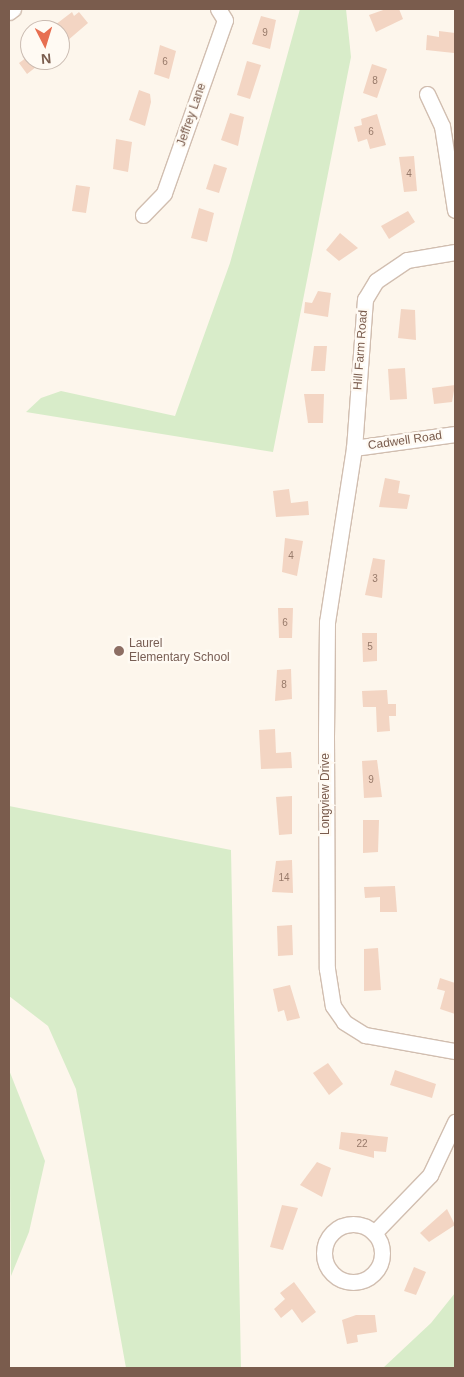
<!DOCTYPE html>
<html>
<head>
<meta charset="utf-8">
<style>
	body { margin:0 }
	#map { position:relative; width:464px; height:1377px; overflow:hidden; background:#fdf6ec; font-family:Arial,sans-serif }
	div>[style] { position:absolute }
	[style*='--x'] { left:calc(var(--x)*1px); top:calc(var(--y)*1px); width:calc(var(--w)*1px); rotate:calc(var(--a)*1deg) }
	.green>* { inset:0; background:#d8ecc9 }
	.building>* { inset:0; background:#f3d5c3 }
	.roads { filter:drop-shadow(1px 0 #d1beb0) drop-shadow(-1px 0 #d1beb0) drop-shadow(0 1px #d1beb0) drop-shadow(0 -1px #d1beb0) }
	.minor>* { height:15px; margin:-7.5px; padding:0 7.5px; transform-origin:7.5px; border-radius:7.5px; background:#fff }
	.minor>.ring { margin:-7.5px; padding:0; box-sizing:content-box; background:none; border:15px solid #fff; border-radius:50% }
	.dots>* { width:14px; height:14px; translate:-50% -50%; box-sizing:border-box; border:2px solid #fffaf3; border-radius:50% }
	span { translate:-50% -50%; white-space:nowrap; text-align:center; line-height:1.15; -webkit-text-stroke:4.5px #fffaf3; paint-order:stroke }
	.number-label { font-size:10px; color:#987a6a }
	.number-label span { -webkit-text-stroke-width:0 }
	.street-label { font-size:12px; color:#7a5c4d }
	.education-label { font-size:12px; color:#785e54 }
	.left { translate:0 -50%; text-align:left }
	.frame { position:absolute; inset:0; border:10px solid #7a5c4d; pointer-events:none }
	.north { position:absolute; left:20px; top:20px; width:50px; height:50px; box-sizing:border-box; background:#fffaf3; border:1px solid #cabbb1; border-radius:50%; rotate:175deg; font-size:14px; font-weight:700; line-height:20px; text-align:center; color:#7a5c4d }
	.north::after { content:''; display:block; margin:auto; width:18px; height:22px; background:#e76f51; clip-path:polygon(50% 0,100% 100%,50% 72%,0 100%) }
</style>
</head>
<body>
<div id="map">
	<div class="green">
		<div style="clip-path:polygon(300px 9px,346px 9px,351px 57px,273px 452px,26px 412px,41px 398px,61px 391px,175px 416px,230px 263px)"></div>
		<div style="clip-path:polygon(9px 806px,231px 850px,241px 1368px,126px 1368px,76px 1089px,48px 1026px,9px 996px)"></div>
		<div style="clip-path:polygon(9px 1070px,45px 1161px,29px 1232px,11px 1276px)"></div>
		<div style="clip-path:polygon(455px 1293px,455px 1368px,383px 1368px,431px 1323px)"></div>
	</div>
	<div class="building">
		<div style="clip-path:polygon(386px 9px,399px 9px,403px 19px,376px 32px,369px 15px)"></div>
		<div style="clip-path:polygon(72px 12px,74px 16px,79px 12px,88px 23px,67px 41px,55px 25px)"></div>
		<div style="clip-path:polygon(261px 16px,276px 20px,270px 49px,252px 44px)"></div>
		<div style="clip-path:polygon(439px 31px,455px 33px,454px 53px,426px 50px,427px 35px,439px 37px)"></div>
		<div style="clip-path:polygon(160px 45px,176px 51px,169px 79px,154px 74px)"></div>
		<div style="clip-path:polygon(30px 55px,30px 60px,45px 60px,27px 74px,19px 63px)"></div>
		<div style="clip-path:polygon(247px 61px,261px 65px,250px 99px,237px 95px)"></div>
		<div style="clip-path:polygon(372px 64px,387px 69px,377px 98px,363px 93px)"></div>
		<div style="clip-path:polygon(139px 90px,150px 94px,151px 102px,145px 126px,129px 120px)"></div>
		<div style="clip-path:polygon(230px 113px,244px 117px,238px 146px,221px 140px)"></div>
		<div style="clip-path:polygon(377px 114px,386px 145px,370px 149px,367px 139px,358px 142px,354px 127px,362px 125px,361px 119px)"></div>
		<div style="clip-path:polygon(116px 139px,132px 142px,128px 172px,113px 169px)"></div>
		<div style="clip-path:polygon(414px 156px,417px 191px,404px 192px,399px 157px)"></div>
		<div style="clip-path:polygon(214px 164px,227px 168px,219px 193px,206px 189px)"></div>
		<div style="clip-path:polygon(76px 185px,90px 187px,86px 213px,72px 211px)"></div>
		<div style="clip-path:polygon(199px 208px,214px 213px,207px 242px,191px 238px)"></div>
		<div style="clip-path:polygon(408px 211px,415px 222px,389px 239px,381px 226px)"></div>
		<div style="clip-path:polygon(340px 233px,358px 248px,339px 261px,326px 250px)"></div>
		<div style="clip-path:polygon(318px 291px,331px 293px,328px 317px,304px 313px,305px 302px,312px 303px)"></div>
		<div style="clip-path:polygon(401px 309px,415px 310px,416px 340px,398px 338px)"></div>
		<div style="clip-path:polygon(314px 346px,327px 346px,325px 371px,311px 371px)"></div>
		<div style="clip-path:polygon(405px 368px,407px 399px,390px 400px,388px 369px)"></div>
		<div style="clip-path:polygon(455px 385px,452px 402px,434px 404px,432px 388px)"></div>
		<div style="clip-path:polygon(304px 394px,324px 394px,323px 423px,308px 423px)"></div>
		<div style="clip-path:polygon(385px 478px,400px 481px,398px 493px,410px 495px,407px 509px,379px 507px)"></div>
		<div style="clip-path:polygon(289px 489px,291px 503px,308px 501px,309px 515px,276px 517px,273px 491px)"></div>
		<div style="clip-path:polygon(285px 538px,303px 541px,297px 576px,282px 572px)"></div>
		<div style="clip-path:polygon(373px 558px,385px 560px,382px 598px,365px 595px)"></div>
		<div style="clip-path:polygon(278px 608px,293px 608px,292px 638px,279px 638px)"></div>
		<div style="clip-path:polygon(362px 633px,377px 633px,377px 661px,363px 662px)"></div>
		<div style="clip-path:polygon(291px 669px,292px 699px,275px 701px,277px 670px)"></div>
		<div style="clip-path:polygon(387px 690px,388px 704px,396px 704px,396px 716px,389px 716px,390px 731px,377px 732px,376px 707px,363px 707px,362px 691px)"></div>
		<div style="clip-path:polygon(275px 729px,276px 753px,291px 752px,292px 768px,261px 769px,259px 730px)"></div>
		<div style="clip-path:polygon(377px 760px,382px 797px,364px 798px,362px 761px)"></div>
		<div style="clip-path:polygon(292px 796px,292px 834px,279px 835px,276px 797px)"></div>
		<div style="clip-path:polygon(363px 820px,379px 820px,378px 852px,363px 853px)"></div>
		<div style="clip-path:polygon(292px 860px,293px 893px,272px 892px,276px 861px)"></div>
		<div style="clip-path:polygon(395px 886px,397px 912px,380px 912px,380px 897px,365px 898px,364px 887px)"></div>
		<div style="clip-path:polygon(292px 925px,293px 955px,278px 956px,277px 926px)"></div>
		<div style="clip-path:polygon(378px 948px,381px 990px,364px 991px,364px 949px)"></div>
		<div style="clip-path:polygon(440px 978px,455px 983px,455px 1014px,440px 1009px,445px 991px,437px 989px)"></div>
		<div style="clip-path:polygon(290px 985px,300px 1018px,287px 1021px,284px 1010px,278px 1012px,273px 989px)"></div>
		<div style="clip-path:polygon(328px 1063px,343px 1084px,329px 1095px,313px 1073px)"></div>
		<div style="clip-path:polygon(395px 1070px,436px 1084px,432px 1098px,390px 1085px)"></div>
		<div style="clip-path:polygon(341px 1132px,388px 1137px,386px 1152px,374px 1151px,374px 1158px,339px 1149px)"></div>
		<div style="clip-path:polygon(317px 1162px,331px 1168px,322px 1197px,300px 1185px)"></div>
		<div style="clip-path:polygon(282px 1205px,298px 1208px,283px 1250px,270px 1247px)"></div>
		<div style="clip-path:polygon(447px 1209px,455px 1225px,429px 1242px,420px 1233px)"></div>
		<div style="clip-path:polygon(414px 1267px,426px 1272px,416px 1295px,404px 1291px)"></div>
		<div style="clip-path:polygon(294px 1282px,316px 1312px,302px 1323px,292px 1309px,281px 1318px,274px 1309px,285px 1299px,280px 1293px)"></div>
		<div style="clip-path:polygon(356px 1315px,375px 1315px,377px 1332px,357px 1335px,358px 1342px,347px 1344px,342px 1320px)"></div>
	</div>
	<div class="roads">
		<div class="minor">
			<div style="--x:9;--y:12;--w:5;--a:-37"></div>
			<div style="--x:427;--y:94;--w:35;--a:65"></div>
			<div style="--x:442;--y:126;--w:85;--a:81.2"></div>
			<div style="--x:143;--y:215;--w:30;--a:-46"></div>
			<div style="--x:164;--y:193;--w:183;--a:-70.6"></div>
			<div style="--x:225;--y:20;--w:13;--a:-122"></div>
			<div style="--x:455;--y:252;--w:49;--a:170.5"></div>
			<div style="--x:407;--y:260;--w:37;--a:146"></div>
			<div style="--x:376;--y:281;--w:21;--a:121"></div>
			<div style="--x:365;--y:299;--w:149;--a:94.2"></div>
			<div style="--x:354;--y:448;--w:176;--a:98.8"></div>
			<div style="--x:327;--y:622;--w:114;--a:90.5"></div>
			<div style="--x:326;--y:736;--w:233;--a:89.8"></div>
			<div style="--x:327;--y:969;--w:37;--a:81"></div>
			<div style="--x:333;--y:1006;--w:19;--a:55"></div>
			<div style="--x:344;--y:1022;--w:25;--a:32"></div>
			<div style="--x:365;--y:1035;--w:91;--a:10.1"></div>
			<div style="--x:354;--y:448;--w:102;--a:-7.9"></div>
			<div class="ring" style="left:324px;top:1224px;width:43px;height:43px"></div>
			<div style="--x:374;--y:1233;--w:81;--a:-46"></div>
			<div style="--x:430;--y:1175;--w:59;--a:-64.7"></div>
		</div>
	</div>
	<div class="dots">
		<div style="left:119px;top:651px;background:#8d6e63"></div>
	</div>
	<div class="number-label">
		<span style="left:265px;top:33px">9</span>
		<span style="left:165px;top:62px">6</span>
		<span style="left:375px;top:81px">8</span>
		<span style="left:371px;top:132px">6</span>
		<span style="left:409px;top:174px">4</span>
		<span style="left:291px;top:556px">4</span>
		<span style="left:375px;top:579px">3</span>
		<span style="left:285px;top:623px">6</span>
		<span style="left:370px;top:647px">5</span>
		<span style="left:284px;top:685px">8</span>
		<span style="left:371px;top:780px">9</span>
		<span style="left:284px;top:878px">14</span>
		<span style="left:362px;top:1144px">22</span>
	</div>
	<div class="street-label">
		<span style="left:192px;top:115px;rotate:-71deg">Jeffrey Lane</span>
		<span style="left:361px;top:350px;rotate:-86deg">Hill Farm Road</span>
		<span style="left:405px;top:441px;rotate:-8deg">Cadwell Road</span>
		<span style="left:326px;top:794px;rotate:-90deg">Longview Drive</span>
	</div>
	<div class="education-label">
		<span class="left" style="left:129px;top:651px">Laurel<br>Elementary School</span>
	</div>
	<div class="frame"></div>
	<div class="north">N</div>
</div>
</body>
</html>
